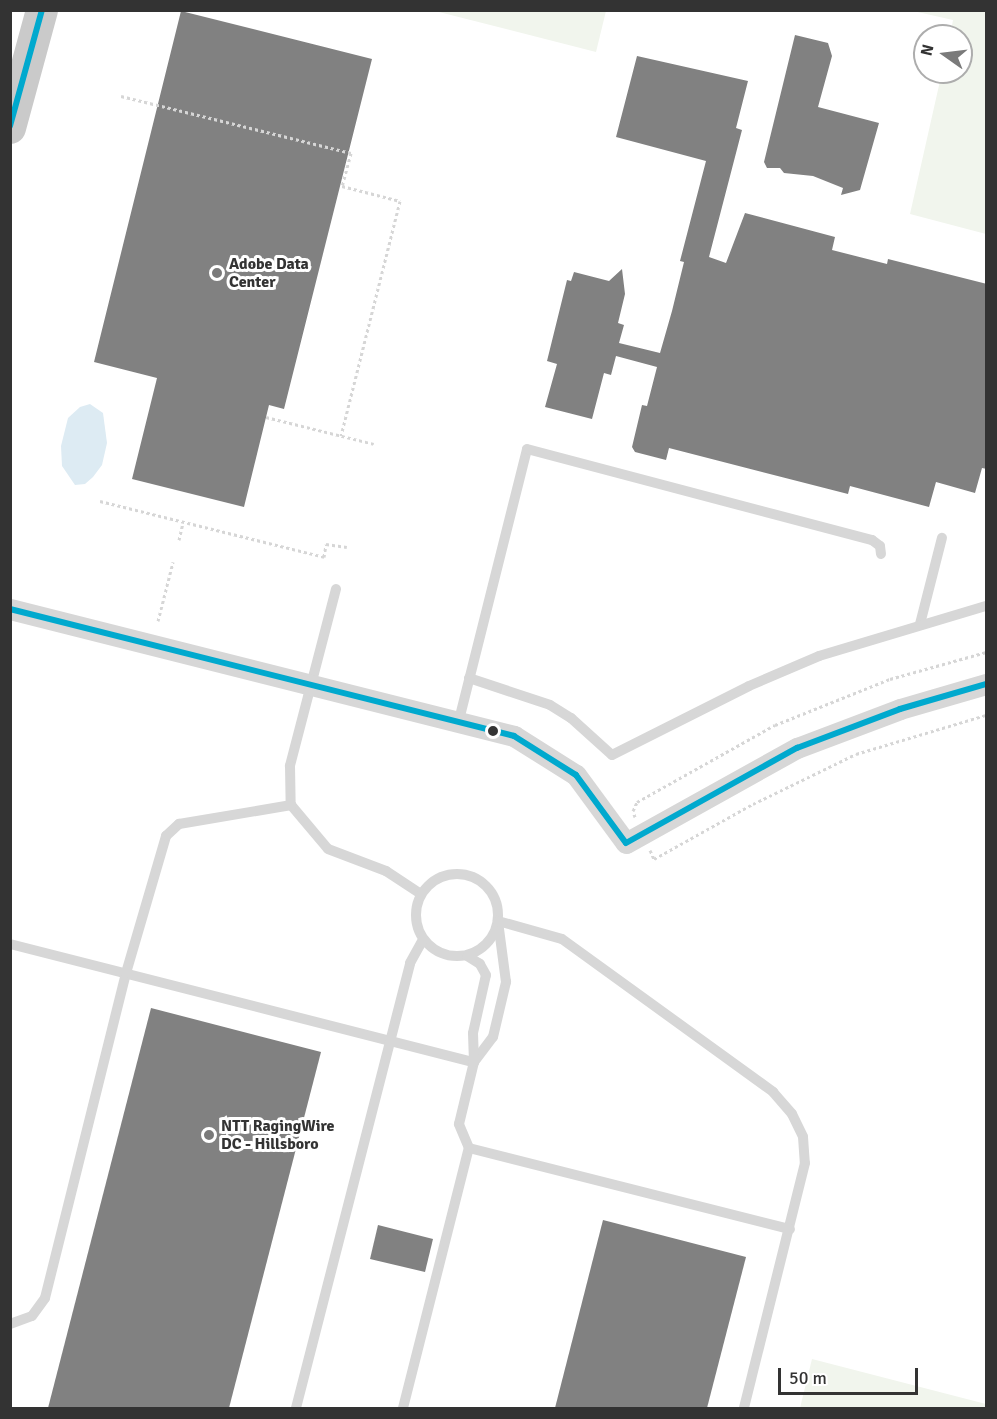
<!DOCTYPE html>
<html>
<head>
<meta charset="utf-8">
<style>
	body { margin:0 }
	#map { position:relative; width:997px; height:1419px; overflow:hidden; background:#fff; font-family:Signika,sans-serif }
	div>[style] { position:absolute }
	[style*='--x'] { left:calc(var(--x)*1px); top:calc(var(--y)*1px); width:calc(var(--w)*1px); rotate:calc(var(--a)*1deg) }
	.green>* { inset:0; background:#f1f5ed }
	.water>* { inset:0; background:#ddebf3 }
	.building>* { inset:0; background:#818181 }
	.path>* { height:3px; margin-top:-1.5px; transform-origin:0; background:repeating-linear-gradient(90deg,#d6d6d6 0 3px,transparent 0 6px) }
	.service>* { height:10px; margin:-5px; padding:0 5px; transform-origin:5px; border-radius:5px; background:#d7d7d7 }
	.service>.ring { margin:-5px; padding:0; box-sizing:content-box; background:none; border:10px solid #d7d7d7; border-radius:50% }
	.minor>* { height:21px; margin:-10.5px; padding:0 10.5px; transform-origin:10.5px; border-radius:10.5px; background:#d7d7d7 }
	.primary>* { height:32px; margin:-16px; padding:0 16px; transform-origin:16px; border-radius:16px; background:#cacaca }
	.bus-1>* { height:6px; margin:-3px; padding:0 3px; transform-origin:3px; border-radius:3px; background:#00a9ce }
	.dots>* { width:16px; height:16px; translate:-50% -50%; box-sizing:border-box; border:3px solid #fff; border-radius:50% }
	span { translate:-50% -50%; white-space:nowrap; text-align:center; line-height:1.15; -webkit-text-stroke:6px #fff; paint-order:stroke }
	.poi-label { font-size:16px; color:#333; font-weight:700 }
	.left { translate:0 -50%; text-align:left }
	.frame { position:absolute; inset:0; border:12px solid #333; pointer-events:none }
	.north { position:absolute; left:913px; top:24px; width:60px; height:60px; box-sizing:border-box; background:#fff; border:2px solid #adadad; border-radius:50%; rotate:284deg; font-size:16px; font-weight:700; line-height:24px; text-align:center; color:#333 }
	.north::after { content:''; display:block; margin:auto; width:21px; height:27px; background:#7a7a7a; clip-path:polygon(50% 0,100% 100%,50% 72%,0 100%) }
	.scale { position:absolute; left:778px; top:1368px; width:140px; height:27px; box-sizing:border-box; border:3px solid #333; border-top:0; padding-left:8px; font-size:18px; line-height:21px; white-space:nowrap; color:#333; -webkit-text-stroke:4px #fff; paint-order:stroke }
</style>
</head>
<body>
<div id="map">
	<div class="green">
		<div style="clip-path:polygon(435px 11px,606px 11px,596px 52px)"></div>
		<div style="clip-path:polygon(913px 11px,986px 11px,986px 234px,910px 214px,942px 72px,961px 72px,961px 36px,950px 36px,953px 20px)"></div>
		<div style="clip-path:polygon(812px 1359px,986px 1404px,986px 1408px,800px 1408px)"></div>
	</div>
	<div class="water">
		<div style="clip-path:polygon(90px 404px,103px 413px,107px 443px,102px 465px,93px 477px,85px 484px,75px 485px,62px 466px,61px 446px,68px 418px,80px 407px)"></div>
	</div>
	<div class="building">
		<div style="clip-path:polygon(181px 11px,372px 59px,284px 409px,269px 405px,244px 507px,132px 479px,157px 378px,94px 362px)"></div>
		<div style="clip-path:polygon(795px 35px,828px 43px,832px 56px,818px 107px,879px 123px,860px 190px,841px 195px,843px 188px,813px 176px,784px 173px,780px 168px,767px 168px,764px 162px)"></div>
		<div style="clip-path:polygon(637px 56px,748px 81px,736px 128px,742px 130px,709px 257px,726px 263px,745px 213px,835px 237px,832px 250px,887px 264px,888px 259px,987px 284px,987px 469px,982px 468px,975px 493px,936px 482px,929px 507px,850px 486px,848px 494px,669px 448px,666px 460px,635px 452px,632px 447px,642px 405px,647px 406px,657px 367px,616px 356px,611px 375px,604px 373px,592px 419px,545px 407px,557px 364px,547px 361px,567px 280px,571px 281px,574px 272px,609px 281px,622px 269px,625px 294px,618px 323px,624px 325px,619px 343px,660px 353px,672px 311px,684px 262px,680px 261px,706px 161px,616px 137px)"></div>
		<div style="clip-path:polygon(151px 1008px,321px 1052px,229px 1408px,48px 1408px)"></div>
		<div style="clip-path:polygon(603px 1220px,746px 1257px,707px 1408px,555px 1408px)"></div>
		<div style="clip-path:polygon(378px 1225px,433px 1239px,425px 1272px,370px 1259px)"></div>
	</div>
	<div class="path">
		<div style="--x:121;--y:96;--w:237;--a:13.9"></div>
		<div style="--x:351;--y:153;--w:34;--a:105"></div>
		<div style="--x:342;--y:186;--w:60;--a:14.5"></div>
		<div style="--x:400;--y:201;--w:242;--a:104.1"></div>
		<div style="--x:266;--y:417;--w:111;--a:14"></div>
		<div style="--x:100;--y:501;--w:231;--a:14"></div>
		<div style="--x:324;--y:557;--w:13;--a:-81"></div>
		<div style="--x:326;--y:544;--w:21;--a:8"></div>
		<div style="--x:179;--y:540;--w:18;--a:-77"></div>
		<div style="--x:158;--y:621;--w:61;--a:-75.7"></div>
		<div style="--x:635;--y:817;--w:6;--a:-108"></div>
		<div style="--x:633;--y:811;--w:10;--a:-66"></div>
		<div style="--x:637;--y:802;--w:158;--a:-29.2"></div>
		<div style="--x:775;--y:725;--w:124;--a:-21.8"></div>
		<div style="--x:890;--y:679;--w:100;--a:-15.7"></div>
		<div style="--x:650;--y:850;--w:10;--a:66"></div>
		<div style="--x:654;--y:859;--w:113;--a:-29.1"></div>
		<div style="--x:753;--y:804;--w:114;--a:-25.9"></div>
		<div style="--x:856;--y:754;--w:136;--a:-16.7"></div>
	</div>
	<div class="service">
		<div style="--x:336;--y:589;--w:183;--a:104.6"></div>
		<div style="--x:290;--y:766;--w:39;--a:89"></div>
		<div style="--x:291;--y:805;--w:57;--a:49.9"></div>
		<div style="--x:328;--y:849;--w:62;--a:20.8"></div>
		<div style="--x:386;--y:871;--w:42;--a:33.3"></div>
		<div style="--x:920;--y:624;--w:89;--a:-75.7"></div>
		<div style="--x:469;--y:678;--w:85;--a:18.4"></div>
		<div style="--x:550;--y:705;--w:25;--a:32"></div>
		<div style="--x:571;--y:718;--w:55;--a:42.1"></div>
		<div style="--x:612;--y:755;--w:153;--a:-26.7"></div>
		<div style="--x:749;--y:686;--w:76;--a:-23.2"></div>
		<div style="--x:819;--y:656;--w:174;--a:-16.7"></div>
		<div style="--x:459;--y:720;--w:279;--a:-75.9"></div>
		<div style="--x:527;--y:449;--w:357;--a:14.8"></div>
		<div style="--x:872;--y:540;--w:10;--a:37"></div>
		<div style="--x:880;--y:546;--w:8;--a:83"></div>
		<div class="ring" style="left:416px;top:874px;width:72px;height:72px"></div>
		<div style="--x:10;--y:944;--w:479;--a:14.3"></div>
		<div style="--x:474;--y:1062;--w:31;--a:-53"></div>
		<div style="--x:493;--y:1037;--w:57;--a:-76.7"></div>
		<div style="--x:506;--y:982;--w:62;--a:-97.5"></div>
		<div style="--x:498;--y:921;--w:66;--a:15.7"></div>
		<div style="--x:562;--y:939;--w:261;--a:35.9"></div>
		<div style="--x:773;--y:1092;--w:29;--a:49"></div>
		<div style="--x:792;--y:1114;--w:25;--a:64"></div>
		<div style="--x:803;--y:1137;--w:26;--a:86"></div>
		<div style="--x:805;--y:1163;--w:252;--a:104"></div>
		<div style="--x:469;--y:1148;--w:331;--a:14.2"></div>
		<div style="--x:10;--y:1324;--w:23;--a:-20"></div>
		<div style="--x:32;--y:1316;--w:22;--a:-54"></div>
		<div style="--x:45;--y:1298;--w:335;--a:-76"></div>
		<div style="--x:126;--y:973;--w:143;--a:-73.7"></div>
		<div style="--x:166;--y:836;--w:18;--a:-43"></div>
		<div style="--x:179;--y:824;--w:114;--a:-9.6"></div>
		<div style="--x:296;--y:1408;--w:459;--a:-75.6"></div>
		<div style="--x:410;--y:963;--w:26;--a:-61"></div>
		<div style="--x:403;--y:1408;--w:268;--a:-75.8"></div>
		<div style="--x:469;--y:1148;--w:26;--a:-113"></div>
		<div style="--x:459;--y:1124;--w:64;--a:-76.4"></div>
		<div style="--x:474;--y:1062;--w:29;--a:-92"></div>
		<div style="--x:473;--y:1033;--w:59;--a:-77.4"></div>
		<div style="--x:486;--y:975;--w:13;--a:-119"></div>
		<div style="--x:480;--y:964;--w:15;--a:-148"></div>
	</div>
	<div class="minor">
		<div style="--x:10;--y:609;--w:520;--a:14.14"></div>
		<div style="--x:514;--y:736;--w:73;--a:32.2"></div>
		<div style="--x:576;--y:775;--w:84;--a:53.7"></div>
		<div style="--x:626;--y:843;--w:196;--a:-29.1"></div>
		<div style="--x:797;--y:748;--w:110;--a:-20.7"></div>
		<div style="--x:900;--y:709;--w:90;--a:-16.2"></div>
	</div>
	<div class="primary">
		<div style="--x:10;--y:128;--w:122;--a:-74.8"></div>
	</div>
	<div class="bus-1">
		<div style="--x:10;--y:126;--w:120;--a:-74.6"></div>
		<div style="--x:10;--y:609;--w:520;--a:14.14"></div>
		<div style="--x:514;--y:736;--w:73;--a:32.2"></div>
		<div style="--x:576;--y:775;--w:84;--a:53.7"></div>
		<div style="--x:626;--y:843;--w:196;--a:-29.1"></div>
		<div style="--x:797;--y:748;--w:110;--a:-20.7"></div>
		<div style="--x:900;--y:709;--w:90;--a:-16.2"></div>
	</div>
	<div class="dots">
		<div style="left:217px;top:273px;background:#7a7a7a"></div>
		<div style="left:493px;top:731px;background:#333"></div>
		<div style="left:209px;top:1135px;background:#7a7a7a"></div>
	</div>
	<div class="poi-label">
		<span class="left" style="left:229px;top:273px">Adobe Data<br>Center</span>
		<span class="left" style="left:221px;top:1135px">NTT RagingWire<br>DC - Hillsboro</span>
	</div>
	<div class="frame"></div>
	<div class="north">N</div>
	<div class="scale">50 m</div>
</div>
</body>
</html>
